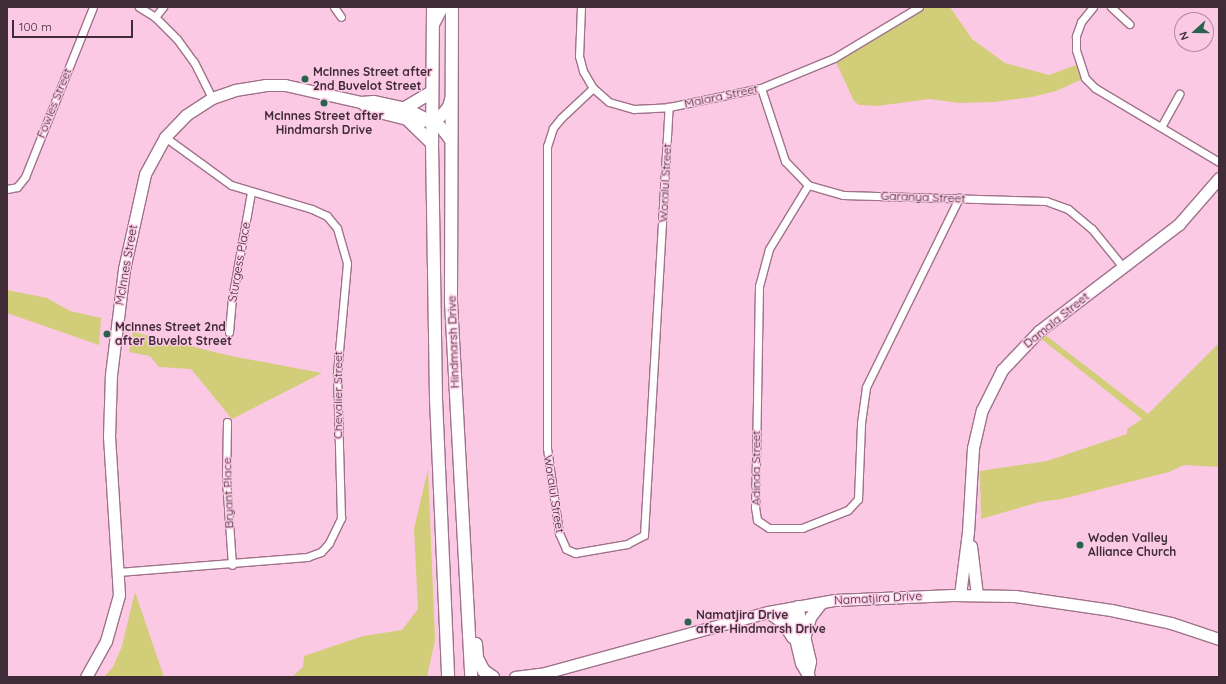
<!DOCTYPE html>
<html>
<head>
<meta charset="utf-8">
<style>
	body { margin:0 }
	#map { position:relative; width:1226px; height:684px; overflow:hidden; background:#fbc9e4; font-family:Quicksand,sans-serif }
	div>[style] { position:absolute }
	[style*='--x'] { left:calc(var(--x)*1px); top:calc(var(--y)*1px); width:calc(var(--w)*1px); rotate:calc(var(--a)*1deg) }
	.green>* { inset:0; background:#d2cd78 }
	.roads { filter:drop-shadow(1px 0 #9f728b) drop-shadow(-1px 0 #9f728b) drop-shadow(0 1px #9f728b) drop-shadow(0 -1px #9f728b) }
	.street>* { height:7px; margin:-3.5px; padding:0 3.5px; transform-origin:3.5px; border-radius:3.5px; background:#fff }
	.secondary>* { height:11px; margin:-5.5px; padding:0 5.5px; transform-origin:5.5px; border-radius:5.5px; background:#fff }
	.primary>* { height:12px; margin:-6px; padding:0 6px; transform-origin:6px; border-radius:6px; background:#fff }
	.dots>* { width:11px; height:11px; translate:-50% -50%; box-sizing:border-box; border:2px solid #fbc9e4; border-radius:50% }
	span { translate:-50% -50%; white-space:nowrap; text-align:center; line-height:1.15; -webkit-text-stroke:3px #fbc9e4; paint-order:stroke }
	.poi-label { font-size:12px; color:#3f2c36; font-weight:700 }
	.left { translate:0 -50%; text-align:left }
	.street-label { font-size:12px; color:#3f2c36 }
	.frame { position:absolute; inset:0; border:8px solid #3f2c36; pointer-events:none }
	.north { position:absolute; left:1174px; top:12px; width:40px; height:40px; box-sizing:border-box; background:#fbc9e4; border:1px solid #b08a9e; border-radius:50%; rotate:249deg; font-size:11px; font-weight:700; line-height:16px; text-align:center; color:#3f2c36 }
	.north::after { content:''; display:block; margin:auto; width:14px; height:18px; background:#29634d; clip-path:polygon(50% 0,100% 100%,50% 72%,0 100%) }
	.scale { position:absolute; left:12px; top:20px; width:121px; height:18px; box-sizing:border-box; border:2px solid #3f2c36; border-top:0; padding-left:5px; font-size:12px; line-height:14px; white-space:nowrap; color:#3f2c36; -webkit-text-stroke:3px #fbc9e4; paint-order:stroke }
</style>
</head>
<body>
<div id="map">
	<div class="green">
		<div style="clip-path:polygon(919px 7px,950px 7px,972px 39px,1005px 63px,1049px 75px,1079px 64px,1085px 78px,1056px 91px,1032px 97px,994px 102px,959px 103px,930px 99px,877px 106px,859px 105px,854px 101px,834px 58px)"></div>
		<div style="clip-path:polygon(7px 290px,47px 298px,70px 311px,101px 318px,99px 345px,7px 313px)"></div>
		<div style="clip-path:polygon(133px 332px,231px 356px,322px 373px,232px 419px,191px 369px,159px 367px,150px 356px,129px 352px)"></div>
		<div style="clip-path:polygon(1044px 334px,1148px 414px,1219px 343px,1219px 467px,1184px 465px,1169px 472px,1062px 499px,1039px 502px,981px 519px,980px 471px,1047px 461px,1127px 434px,1127px 429px,1142px 419px,1039px 337px)"></div>
		<div style="clip-path:polygon(428px 469px,435px 640px,427px 677px,292px 677px,303px 667px,304px 656px,363px 636px,402px 630px,418px 609px,414px 529px)"></div>
		<div style="clip-path:polygon(135px 592px,164px 677px,104px 677px,113px 667px,122px 646px)"></div>
	</div>
	<div class="roads">
		<div class="street">
			<div style="--x:139;--y:7;--w:19;--a:32"></div>
			<div style="--x:155;--y:17;--w:31;--a:45"></div>
			<div style="--x:177;--y:39;--w:29;--a:54"></div>
			<div style="--x:194;--y:62;--w:40;--a:63.4"></div>
			<div style="--x:334;--y:7;--w:12;--a:55"></div>
			<div style="--x:581;--y:7;--w:49;--a:92.3"></div>
			<div style="--x:579;--y:56;--w:16;--a:75"></div>
			<div style="--x:583;--y:71;--w:20;--a:60"></div>
			<div style="--x:593;--y:88;--w:21;--a:41"></div>
			<div style="--x:609;--y:102;--w:26;--a:16"></div>
			<div style="--x:634;--y:109;--w:35;--a:-3"></div>
			<div style="--x:669;--y:107;--w:94;--a:-11.7"></div>
			<div style="--x:761;--y:88;--w:79;--a:-22.3"></div>
			<div style="--x:834;--y:58;--w:99;--a:-31"></div>
			<div style="--x:1093;--y:7;--w:19;--a:129"></div>
			<div style="--x:1081;--y:22;--w:15;--a:110"></div>
			<div style="--x:1076;--y:36;--w:14;--a:90"></div>
			<div style="--x:1076;--y:50;--w:29;--a:72"></div>
			<div style="--x:1085;--y:78;--w:14;--a:45"></div>
			<div style="--x:1095;--y:88;--w:144;--a:30.8"></div>
			<div style="--x:1111;--y:7;--w:25;--a:43"></div>
			<div style="--x:155;--y:17;--w:13;--a:-51"></div>
			<div style="--x:593;--y:88;--w:44;--a:136.8"></div>
			<div style="--x:561;--y:118;--w:13;--a:129"></div>
			<div style="--x:553;--y:128;--w:19;--a:108"></div>
			<div style="--x:547;--y:146;--w:302;--a:90"></div>
			<div style="--x:547;--y:448;--w:86;--a:82"></div>
			<div style="--x:559;--y:533;--w:17;--a:66"></div>
			<div style="--x:566;--y:549;--w:10;--a:24"></div>
			<div style="--x:575;--y:553;--w:53;--a:-9.8"></div>
			<div style="--x:627;--y:544;--w:19;--a:-28"></div>
			<div style="--x:644;--y:535;--w:429;--a:-86.7"></div>
			<div style="--x:761;--y:88;--w:77;--a:71.8"></div>
			<div style="--x:785;--y:161;--w:33;--a:46"></div>
			<div style="--x:808;--y:185;--w:36;--a:16"></div>
			<div style="--x:843;--y:195;--w:203;--a:1.7"></div>
			<div style="--x:1046;--y:201;--w:23;--a:20"></div>
			<div style="--x:1068;--y:209;--w:31;--a:40"></div>
			<div style="--x:1092;--y:229;--w:49;--a:50.8"></div>
			<div style="--x:1161;--y:127;--w:38;--a:-61"></div>
			<div style="--x:808;--y:185;--w:75;--a:121.4"></div>
			<div style="--x:769;--y:249;--w:38;--a:105"></div>
			<div style="--x:759;--y:286;--w:221;--a:91"></div>
			<div style="--x:755;--y:507;--w:13;--a:81"></div>
			<div style="--x:757;--y:520;--w:14;--a:34"></div>
			<div style="--x:769;--y:528;--w:33;--a:0"></div>
			<div style="--x:802;--y:528;--w:49;--a:-21.4"></div>
			<div style="--x:848;--y:510;--w:15;--a:-48"></div>
			<div style="--x:858;--y:499;--w:76;--a:-87.7"></div>
			<div style="--x:861;--y:423;--w:36;--a:-82"></div>
			<div style="--x:866;--y:387;--w:211;--a:-63.8"></div>
			<div style="--x:7;--y:189;--w:10;--a:-11"></div>
			<div style="--x:17;--y:187;--w:13;--a:-51"></div>
			<div style="--x:25;--y:177;--w:183;--a:-68.2"></div>
			<div style="--x:229;--y:332;--w:33;--a:-85"></div>
			<div style="--x:232;--y:299;--w:109;--a:-79.9"></div>
			<div style="--x:227;--y:422;--w:57;--a:91"></div>
			<div style="--x:226;--y:479;--w:86;--a:86"></div>
			<div style="--x:118;--y:572;--w:190;--a:-4.5"></div>
			<div style="--x:307;--y:557;--w:15;--a:-20"></div>
			<div style="--x:321;--y:552;--w:12;--a:-48"></div>
			<div style="--x:329;--y:543;--w:28;--a:-64"></div>
			<div style="--x:341;--y:518;--w:145;--a:-91.6"></div>
			<div style="--x:337;--y:373;--w:110;--a:-84.8"></div>
			<div style="--x:347;--y:263;--w:36;--a:-106"></div>
			<div style="--x:337;--y:228;--w:16;--a:-130"></div>
			<div style="--x:327;--y:216;--w:17;--a:-155"></div>
			<div style="--x:312;--y:209;--w:84;--a:-163.5"></div>
			<div style="--x:231;--y:185;--w:82;--a:-144"></div>
		</div>
		<div class="secondary">
			<div style="--x:433;--y:24;--w:19;--a:-62"></div>
			<div style="--x:361;--y:102;--w:13;--a:39"></div>
			<div style="--x:371;--y:110;--w:49;--a:14"></div>
			<div style="--x:419;--y:122;--w:22;--a:-16"></div>
			<div style="--x:440;--y:116;--w:13;--a:-51"></div>
			<div style="--x:448;--y:106;--w:10;--a:-73"></div>
			<div style="--x:971;--y:546;--w:49;--a:83"></div>
			<div style="--x:960;--y:595;--w:64;--a:-82.8"></div>
			<div style="--x:968;--y:532;--w:84;--a:-86.6"></div>
			<div style="--x:973;--y:448;--w:39;--a:-77"></div>
			<div style="--x:982;--y:410;--w:45;--a:-63.4"></div>
			<div style="--x:1002;--y:370;--w:54;--a:-46.5"></div>
			<div style="--x:1039;--y:331;--w:176;--a:-37.4"></div>
			<div style="--x:1179;--y:224;--w:61;--a:-49"></div>
			<div style="--x:797;--y:606;--w:57;--a:76.7"></div>
			<div style="--x:810;--y:661;--w:10;--a:101"></div>
			<div style="--x:788;--y:609;--w:56;--a:76.5"></div>
			<div style="--x:801;--y:663;--w:16;--a:60"></div>
			<div style="--x:768;--y:612;--w:19;--a:36"></div>
			<div style="--x:783;--y:623;--w:17;--a:57"></div>
			<div style="--x:805;--y:635;--w:19;--a:-74"></div>
			<div style="--x:810;--y:617;--w:18;--a:-52"></div>
			<div style="--x:86;--y:677;--w:41;--a:-60.9"></div>
			<div style="--x:106;--y:641;--w:48;--a:-74.2"></div>
			<div style="--x:119;--y:595;--w:158;--a:-93.6"></div>
			<div style="--x:109;--y:437;--w:62;--a:-88.2"></div>
			<div style="--x:111;--y:375;--w:107;--a:-83"></div>
			<div style="--x:124;--y:269;--w:97;--a:-77.5"></div>
			<div style="--x:145;--y:174;--w:42;--a:-61.6"></div>
			<div style="--x:165;--y:137;--w:30;--a:-46"></div>
			<div style="--x:186;--y:115;--w:31;--a:-33"></div>
			<div style="--x:212;--y:98;--w:24;--a:-19"></div>
			<div style="--x:235;--y:90;--w:30;--a:-9"></div>
			<div style="--x:265;--y:85;--w:20;--a:0"></div>
			<div style="--x:285;--y:85;--w:78;--a:12.6"></div>
			<div style="--x:361;--y:102;--w:12;--a:-5"></div>
			<div style="--x:373;--y:101;--w:33;--a:12"></div>
			<div style="--x:405;--y:108;--w:38;--a:27"></div>
			<div style="--x:439;--y:125;--w:20;--a:53"></div>
			<div style="--x:515;--y:677;--w:26;--a:-7"></div>
			<div style="--x:541;--y:674;--w:235;--a:-15.3"></div>
			<div style="--x:768;--y:612;--w:68;--a:-10.2"></div>
			<div style="--x:835;--y:600;--w:118;--a:-2.4"></div>
			<div style="--x:953;--y:595;--w:62;--a:0.9"></div>
			<div style="--x:1015;--y:596;--w:97;--a:8.3"></div>
			<div style="--x:1111;--y:610;--w:61;--a:12.2"></div>
			<div style="--x:1171;--y:623;--w:51;--a:18.4"></div>
		</div>
		<div class="primary">
			<div style="--x:433;--y:7;--w:136;--a:90.4"></div>
			<div style="--x:432;--y:143;--w:256;--a:89.1"></div>
			<div style="--x:436;--y:399;--w:278;--a:87.5"></div>
			<div style="--x:452;--y:7;--w:295;--a:90.2"></div>
			<div style="--x:451;--y:302;--w:376;--a:86.9"></div>
			<div style="--x:405;--y:108;--w:31;--a:-31"></div>
			<div style="--x:407;--y:119;--w:35;--a:44"></div>
			<div style="--x:476;--y:644;--w:14;--a:86"></div>
			<div style="--x:477;--y:658;--w:15;--a:62"></div>
			<div style="--x:484;--y:671;--w:11;--a:34"></div>
		</div>
	</div>
	<div class="dots">
		<div style="left:305px;top:79px;background:#29634d"></div>
		<div style="left:324px;top:103px;background:#29634d"></div>
		<div style="left:107px;top:334px;background:#29634d"></div>
		<div style="left:1080px;top:545px;background:#29634d"></div>
		<div style="left:688px;top:622px;background:#29634d"></div>
	</div>
	<div class="poi-label">
		<span class="left" style="left:313px;top:79px">McInnes Street after<br>2nd Buvelot Street</span>
		<span style="left:324px;top:123px">McInnes Street after<br>Hindmarsh Drive</span>
		<span class="left" style="left:115px;top:334px">McInnes Street 2nd<br>after Buvelot Street</span>
		<span class="left" style="left:1088px;top:545px">Woden Valley<br>Alliance Church</span>
		<span class="left" style="left:696px;top:622px">Namatjira Drive<br>after Hindmarsh Drive</span>
	</div>
	<div class="street-label">
		<span style="left:721px;top:96px;rotate:-12deg">Malara Street</span>
		<span style="left:54px;top:103px;rotate:-68deg">Fowles Street</span>
		<span style="left:665px;top:183px;rotate:-87deg">Woralul Street</span>
		<span style="left:923px;top:197px;rotate:2deg">Garanya Street</span>
		<span style="left:239px;top:262px;rotate:-80deg">Sturgess Place</span>
		<span style="left:126px;top:265px;rotate:-80deg">McInnes Street</span>
		<span style="left:1056px;top:320px;rotate:-39deg">Damala Street</span>
		<span style="left:453px;top:342px;rotate:-92deg">Hindmarsh Drive</span>
		<span style="left:338px;top:395px;rotate:-90deg">Chevalier Street</span>
		<span style="left:756px;top:468px;rotate:-90deg">Adinda Street</span>
		<span style="left:228px;top:493px;rotate:-92deg">Bryant Place</span>
		<span style="left:554px;top:494px;rotate:81deg">Woralul Street</span>
		<span style="left:878px;top:598px;rotate:-3deg">Namatjira Drive</span>
	</div>
	<div class="frame"></div>
	<div class="north">N</div>
	<div class="scale">100 m</div>
</div>
</body>
</html>
